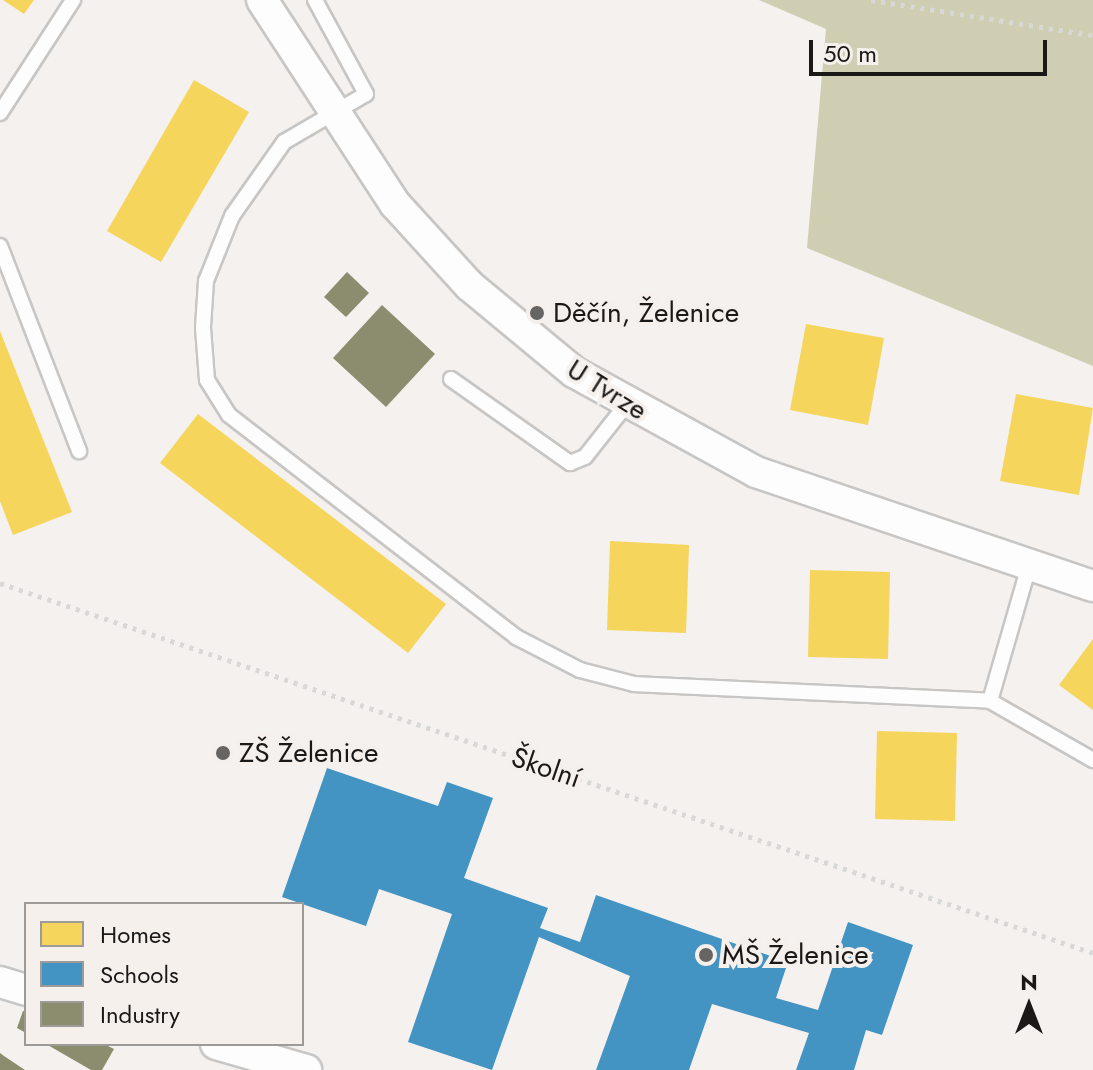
<!DOCTYPE html>
<html>
<head>
<meta charset="utf-8">
<style>
	body { margin:0 }
	#map { position:relative; width:1093px; height:1070px; overflow:hidden; background:#f4f1ef; font-family:Jost,sans-serif }
	div>[style] { position:absolute }
	[style*='--x'] { left:calc(var(--x)*1px); top:calc(var(--y)*1px); width:calc(var(--w)*1px); rotate:calc(var(--a)*1deg) }
	.forest>* { inset:0; background:#d0ceb2 }
	.homes>* { inset:0; background:#f6d55c }
	.schools>* { inset:0; background:#4393c3 }
	.industry>* { inset:0; background:#8c8c6e }
	.path>* { height:5px; margin-top:-2.5px; transform-origin:0; background:repeating-linear-gradient(90deg,#d8d8d7 0 4px,transparent 0 10px) }
	.roads { filter:drop-shadow(2px 0 #c7c6c4) drop-shadow(-2px 0 #c7c6c4) drop-shadow(0 2px #c7c6c4) drop-shadow(0 -2px #c7c6c4) }
	.service>* { height:14px; margin:-7px; padding:0 7px; transform-origin:7px; border-radius:7px; background:#fdfdfd }
	.minor>* { height:30px; margin:-15px; padding:0 15px; transform-origin:15px; border-radius:15px; background:#fdfdfd }
	.dots>* { width:22px; height:22px; translate:-50% -50%; box-sizing:border-box; border:4px solid #f6f0ed; border-radius:50% }
	span { translate:-50% -50%; white-space:nowrap; text-align:center; line-height:1.15; -webkit-text-stroke:8px #f6f0ed; paint-order:stroke }
	.poi-label { font-size:28px; color:#1b1918 }
	.left { translate:0 -50%; text-align:left }
	.street-label { font-size:28px; color:#1b1918 }
	.legend { position:absolute; left:24px; top:902px; width:280px; height:144px; box-sizing:border-box; background:#f6f0ed; border:2px solid #9e9a98; margin:0; padding:10px 14px; list-style:none; font-size:24px; color:#1b1918 }
	.legend li { display:flex; align-items:center; gap:16px; height:40px }
	.legend b { width:40px; border:2px solid #9e9a98 }
	.north { position:absolute; left:989px; top:966px; width:80px; height:80px; -webkit-text-stroke:6px #f6f0ed; paint-order:stroke; rotate:0deg; font-size:22px; font-weight:700; line-height:32px; text-align:center; color:#1b1918 }
	.north::after { content:''; display:block; margin:auto; width:28px; height:36px; background:#1b1918; clip-path:polygon(50% 0,100% 100%,50% 72%,0 100%) }
	.scale { position:absolute; left:809px; top:40px; width:238px; height:36px; box-sizing:border-box; border:4px solid #1b1918; border-top:0; padding-left:10px; font-size:24px; line-height:28px; white-space:nowrap; color:#1b1918; -webkit-text-stroke:6px #f6f0ed; paint-order:stroke }
</style>
</head>
<body>
<div id="map">
	<div class="forest">
		<div style="clip-path:polygon(759px 0,1093px 0,1093px 366px,807px 248px,826px 29px)"></div>
	</div>
	<div class="homes">
		<div style="clip-path:polygon(3px 0,34px 0,24px 14px)"></div>
		<div style="clip-path:polygon(194px 80px,249px 112px,161px 262px,107px 231px)"></div>
		<div style="clip-path:polygon(806px 324px,884px 338px,868px 425px,790px 410px)"></div>
		<div style="clip-path:polygon(0 331px,72px 512px,13px 535px,0 501px)"></div>
		<div style="clip-path:polygon(1016px 394px,1093px 408px,1079px 495px,1000px 481px)"></div>
		<div style="clip-path:polygon(198px 414px,446px 604px,408px 653px,160px 463px)"></div>
		<div style="clip-path:polygon(610px 541px,689px 545px,686px 633px,607px 630px)"></div>
		<div style="clip-path:polygon(810px 570px,890px 572px,888px 659px,808px 657px)"></div>
		<div style="clip-path:polygon(1093px 639px,1093px 710px,1059px 685px)"></div>
		<div style="clip-path:polygon(877px 731px,957px 733px,955px 821px,875px 819px)"></div>
	</div>
	<div class="schools">
		<div style="clip-path:polygon(327px 768px,438px 806px,447px 782px,493px 798px,464px 878px,548px 908px,540px 928px,580px 942px,596px 895px,788px 962px,776px 998px,818px 1010px,848px 922px,913px 945px,882px 1035px,866px 1030px,854px 1070px,796px 1070px,809px 1033px,712px 1004px,689px 1070px,596px 1070px,630px 976px,539px 937px,492px 1070px,408px 1042px,452px 914px,379px 889px,366px 926px,282px 897px)"></div>
	</div>
	<div class="industry">
		<div style="clip-path:polygon(347px 272px,369px 293px,346px 317px,324px 297px)"></div>
		<div style="clip-path:polygon(382px 305px,435px 354px,386px 407px,333px 358px)"></div>
		<div style="clip-path:polygon(23px 1011px,26px 1011px,26px 1033px,17px 1028px)"></div>
		<div style="clip-path:polygon(46px 1044px,104px 1044px,114px 1049px,102px 1070px,91px 1070px)"></div>
		<div style="clip-path:polygon(0 1053px,4px 1056px,25px 1070px,0 1070px)"></div>
	</div>
	<div class="path">
		<div style="--x:871;--y:0;--w:225;--a:9"></div>
		<div style="--x:0;--y:583;--w:1154;--a:18.7"></div>
	</div>
	<div class="roads">
		<div class="service">
			<div style="--x:315;--y:0;--w:107;--a:61.5"></div>
			<div style="--x:366;--y:94;--w:95;--a:149.7"></div>
			<div style="--x:284;--y:142;--w:90;--a:125.1"></div>
			<div style="--x:232;--y:216;--w:70;--a:111.8"></div>
			<div style="--x:206;--y:281;--w:47;--a:93.7"></div>
			<div style="--x:203;--y:328;--w:52;--a:85.6"></div>
			<div style="--x:207;--y:380;--w:41;--a:57.8"></div>
			<div style="--x:229;--y:415;--w:363;--a:37.7"></div>
			<div style="--x:516;--y:637;--w:72;--a:27.3"></div>
			<div style="--x:580;--y:670;--w:56;--a:14.5"></div>
			<div style="--x:634;--y:684;--w:356;--a:2.7"></div>
			<div style="--x:990;--y:701;--w:119;--a:29.8"></div>
			<div style="--x:0;--y:113;--w:135;--a:-57.1"></div>
			<div style="--x:0;--y:246;--w:220;--a:68.9"></div>
			<div style="--x:451;--y:379;--w:146;--a:35.2"></div>
			<div style="--x:570;--y:463;--w:16;--a:-22"></div>
			<div style="--x:585;--y:457;--w:66;--a:-51.7"></div>
			<div style="--x:990;--y:701;--w:141;--a:-73.9"></div>
		</div>
		<div class="minor">
			<div style="--x:262;--y:0;--w:244;--a:56.9"></div>
			<div style="--x:395;--y:204;--w:111;--a:47.6"></div>
			<div style="--x:470;--y:286;--w:135;--a:39.6"></div>
			<div style="--x:574;--y:372;--w:208;--a:28.8"></div>
			<div style="--x:756;--y:472;--w:356;--a:18.7"></div>
			<div style="--x:0;--y:982;--w:27;--a:17"></div>
			<div style="--x:216;--y:1044;--w:94;--a:16.1"></div>
		</div>
	</div>
	<div class="dots">
		<div style="left:537px;top:313px;background:#676563"></div>
		<div style="left:223px;top:753px;background:#676563"></div>
		<div style="left:706px;top:955px;background:#676563"></div>
	</div>
	<div class="poi-label">
		<span class="left" style="left:553px;top:313px">Děčín, Želenice</span>
		<span class="left" style="left:239px;top:753px">ZŠ Želenice</span>
		<span class="left" style="left:722px;top:955px">MŠ Želenice</span>
	</div>
	<div class="street-label">
		<span style="left:607px;top:390px;rotate:32deg">U Tvrze</span>
		<span style="left:546px;top:768px;rotate:19deg">Školní</span>
	</div>
	<ul class="legend">
	<li><b style="height:22px;background:#f6d55c"></b>Homes</li>
	<li><b style="height:22px;background:#4393c3"></b>Schools</li>
	<li><b style="height:22px;background:#8c8c6e"></b>Industry</li>
	</ul>
	<div class="north">N</div>
	<div class="scale">50 m</div>
</div>
</body>
</html>
